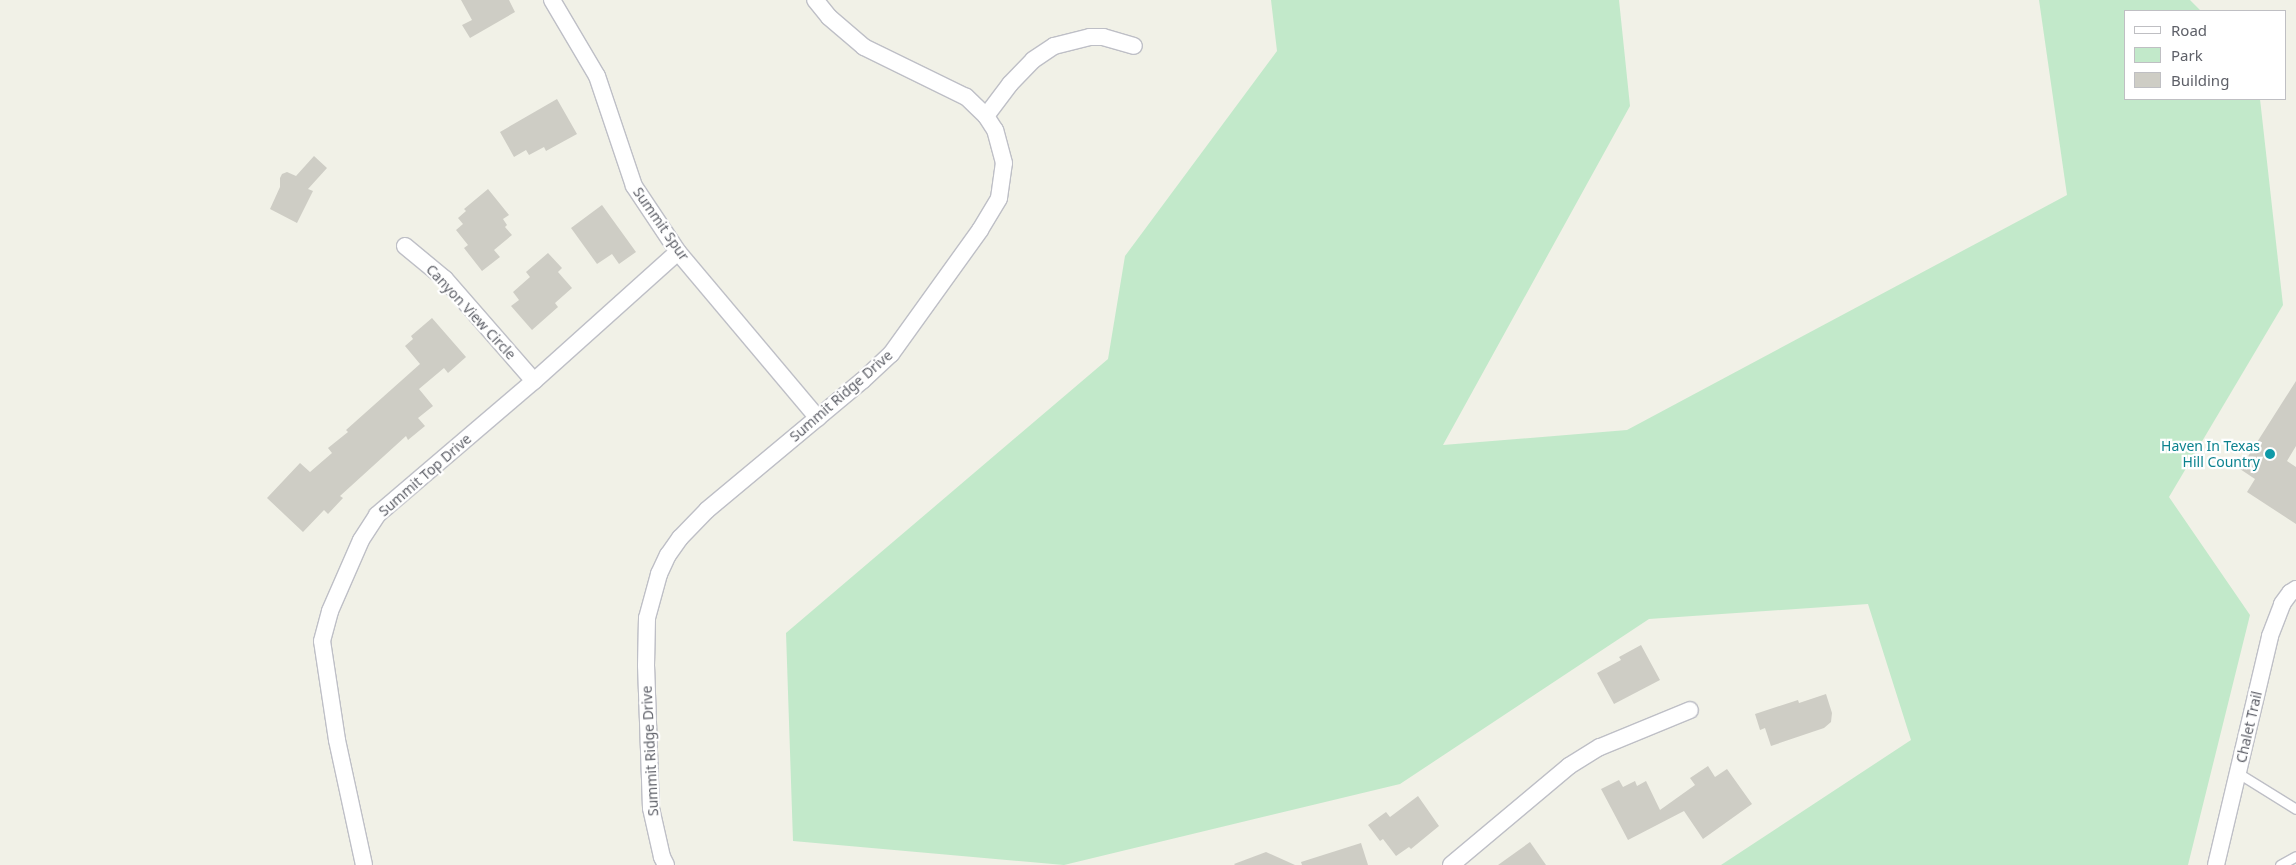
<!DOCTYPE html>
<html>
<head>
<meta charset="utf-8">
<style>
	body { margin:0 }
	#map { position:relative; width:2296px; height:865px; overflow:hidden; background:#f1f1e7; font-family:"Noto Sans",sans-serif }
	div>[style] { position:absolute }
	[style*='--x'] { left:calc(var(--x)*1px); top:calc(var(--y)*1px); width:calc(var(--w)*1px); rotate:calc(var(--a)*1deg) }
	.green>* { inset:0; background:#c2e9ca }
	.building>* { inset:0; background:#cecdc5 }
	.roads { filter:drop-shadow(1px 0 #bebfc6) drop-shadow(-1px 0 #bebfc6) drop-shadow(0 1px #bebfc6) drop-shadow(0 -1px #bebfc6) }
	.lane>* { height:9px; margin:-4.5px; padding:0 4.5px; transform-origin:4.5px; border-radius:4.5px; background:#fff }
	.street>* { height:16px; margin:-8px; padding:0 8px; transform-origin:8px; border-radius:8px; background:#fff }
	.dots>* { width:14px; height:14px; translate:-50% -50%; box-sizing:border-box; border:2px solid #fff; border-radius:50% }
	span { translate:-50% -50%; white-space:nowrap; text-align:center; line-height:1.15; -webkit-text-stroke:4.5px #fff; paint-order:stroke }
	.street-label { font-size:14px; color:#5e6068 }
	.culture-label { font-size:14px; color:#0d838f }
	.right { translate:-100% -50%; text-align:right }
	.legend { position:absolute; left:2124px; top:10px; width:162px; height:90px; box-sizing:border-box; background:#fff; border:1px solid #bfbfc3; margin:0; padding:6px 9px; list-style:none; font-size:15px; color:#5e6068 }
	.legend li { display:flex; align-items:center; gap:10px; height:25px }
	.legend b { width:25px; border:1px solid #bfbfc3 }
</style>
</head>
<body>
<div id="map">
	<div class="green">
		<div style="clip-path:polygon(1271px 0,1619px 0,1630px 106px,1443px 445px,1627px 430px,2067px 195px,2039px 0,2190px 0,2201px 11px,2125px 11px,2125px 99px,2260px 99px,2283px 305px,2169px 497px,2250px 615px,2188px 865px,1721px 865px,1911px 740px,1868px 604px,1649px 619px,1400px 784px,1064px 865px,793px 841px,786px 633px,1108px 359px,1125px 256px,1277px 51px)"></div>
	</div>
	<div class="building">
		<div style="clip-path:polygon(461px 0,509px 0,515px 12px,470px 38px,462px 25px,472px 20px)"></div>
		<div style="clip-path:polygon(557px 99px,577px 134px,546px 151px,544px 147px,529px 155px,526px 150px,514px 157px,500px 132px)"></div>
		<div style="clip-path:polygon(314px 156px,327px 168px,308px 189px,313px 191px,297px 223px,270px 209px,280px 187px,280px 178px,282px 174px,287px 172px,296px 176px)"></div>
		<div style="clip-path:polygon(488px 189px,509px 215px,503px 219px,507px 225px,505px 227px,512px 235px,494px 250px,500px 257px,482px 271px,464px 248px,468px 245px,456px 230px,463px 224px,458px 218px,466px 211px,464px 209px)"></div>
		<div style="clip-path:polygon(602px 205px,636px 252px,619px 264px,612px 254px,597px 264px,571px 228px)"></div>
		<div style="clip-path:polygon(548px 253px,562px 268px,558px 272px,572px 288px,555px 303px,558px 307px,532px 330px,511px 306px,519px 300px,513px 292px,530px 277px,526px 272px)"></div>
		<div style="clip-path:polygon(432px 318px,466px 357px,448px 373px,444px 368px,419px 389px,433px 406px,418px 418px,425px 426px,408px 440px,406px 436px,340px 496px,343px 498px,328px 514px,324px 510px,303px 532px,267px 498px,300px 463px,310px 472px,332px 453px,328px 448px,348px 432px,346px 430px,420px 364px,405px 346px,413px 339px,411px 336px)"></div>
		<div style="clip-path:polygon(2296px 381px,2296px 446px,2287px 461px,2296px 467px,2296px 524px,2247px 492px,2255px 479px,2240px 469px)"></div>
		<div style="clip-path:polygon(1641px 645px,1660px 680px,1614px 704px,1597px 673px,1621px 660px,1619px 657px)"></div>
		<div style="clip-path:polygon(1826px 694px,1832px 713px,1831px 722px,1824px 728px,1771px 746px,1765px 728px,1760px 730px,1755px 714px,1798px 700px,1799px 703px)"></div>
		<div style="clip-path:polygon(1708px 766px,1715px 777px,1727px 769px,1752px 804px,1703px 839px,1684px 811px,1628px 840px,1601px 789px,1619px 780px,1623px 787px,1635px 781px,1637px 786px,1646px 781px,1660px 810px,1695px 785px,1690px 778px)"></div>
		<div style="clip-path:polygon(1418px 796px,1439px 826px,1411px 849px,1409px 847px,1396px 856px,1383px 839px,1380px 841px,1368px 825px,1386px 812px,1390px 817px)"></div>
		<div style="clip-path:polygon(1530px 842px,1546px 865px,1498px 865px)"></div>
		<div style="clip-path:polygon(1361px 843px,1368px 865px,1302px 865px,1301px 862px)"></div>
		<div style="clip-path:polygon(1266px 852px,1295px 865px,1235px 865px,1234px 864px)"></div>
	</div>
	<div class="roads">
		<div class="lane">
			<div style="--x:2238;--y:773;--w:68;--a:31.8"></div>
			<div style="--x:2280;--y:865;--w:18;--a:-29"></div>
		</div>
		<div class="street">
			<div style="--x:552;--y:0;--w:88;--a:59.4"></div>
			<div style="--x:597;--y:76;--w:116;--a:71.4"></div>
			<div style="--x:634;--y:186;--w:79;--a:56.3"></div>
			<div style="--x:678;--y:252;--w:217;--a:49.9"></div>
			<div style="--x:986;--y:116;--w:40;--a:-53"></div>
			<div style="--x:1010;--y:84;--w:33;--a:-46"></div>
			<div style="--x:1033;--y:60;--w:25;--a:-34"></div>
			<div style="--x:1054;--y:46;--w:37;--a:-14"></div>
			<div style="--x:1090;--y:37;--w:13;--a:0"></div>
			<div style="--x:1103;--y:37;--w:32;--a:16"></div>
			<div style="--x:405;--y:246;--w:52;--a:39.5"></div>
			<div style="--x:445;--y:279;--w:135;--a:48.9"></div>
			<div style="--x:364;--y:865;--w:128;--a:-102.2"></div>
			<div style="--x:337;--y:740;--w:100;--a:-98.6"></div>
			<div style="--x:322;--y:641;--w:31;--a:-75"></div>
			<div style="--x:330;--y:611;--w:77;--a:-66.4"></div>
			<div style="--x:361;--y:540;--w:30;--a:-57"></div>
			<div style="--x:377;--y:515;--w:206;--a:-40.5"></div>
			<div style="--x:534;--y:381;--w:193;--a:-41.9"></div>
			<div style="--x:666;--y:865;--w:9;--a:-117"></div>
			<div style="--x:662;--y:857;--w:50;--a:-102.7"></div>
			<div style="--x:651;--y:808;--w:142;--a:-92"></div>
			<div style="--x:646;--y:666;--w:48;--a:-88.8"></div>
			<div style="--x:647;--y:618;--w:46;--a:-74.7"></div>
			<div style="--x:659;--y:574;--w:21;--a:-65"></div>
			<div style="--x:668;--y:555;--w:21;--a:-55"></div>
			<div style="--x:680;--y:538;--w:39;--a:-46"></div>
			<div style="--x:707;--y:510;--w:202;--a:-39.8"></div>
			<div style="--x:862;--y:381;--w:40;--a:-43"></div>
			<div style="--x:891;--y:354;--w:153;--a:-54.3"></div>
			<div style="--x:980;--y:230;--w:37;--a:-59"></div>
			<div style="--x:999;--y:198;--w:35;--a:-82"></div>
			<div style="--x:1004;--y:163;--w:34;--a:-105"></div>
			<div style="--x:995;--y:130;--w:17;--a:-123"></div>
			<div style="--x:986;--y:116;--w:28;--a:-136"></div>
			<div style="--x:966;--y:97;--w:114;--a:-153.9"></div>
			<div style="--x:864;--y:47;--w:46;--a:-139.4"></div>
			<div style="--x:829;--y:17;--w:22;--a:-129"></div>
			<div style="--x:1451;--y:865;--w:154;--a:-40"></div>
			<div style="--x:1569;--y:766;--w:36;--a:-32"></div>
			<div style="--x:1600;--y:747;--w:97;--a:-22.3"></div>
			<div style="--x:2216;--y:865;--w:235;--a:-76.7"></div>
			<div style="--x:2270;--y:636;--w:34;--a:-69"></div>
			<div style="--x:2282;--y:604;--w:14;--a:-54"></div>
			<div style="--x:2290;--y:593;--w:7;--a:-34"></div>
		</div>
	</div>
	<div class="dots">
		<div style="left:2270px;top:454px;background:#0f9aa8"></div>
	</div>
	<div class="street-label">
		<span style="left:661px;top:224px;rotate:55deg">Summit Spur</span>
		<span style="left:471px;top:312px;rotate:47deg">Canyon View Circle</span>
		<span style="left:841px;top:396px;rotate:-41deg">Summit Ridge Drive</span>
		<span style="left:425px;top:475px;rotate:-41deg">Summit Top Drive</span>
		<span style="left:2249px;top:727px;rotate:-77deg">Chalet Trail</span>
		<span style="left:650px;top:751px;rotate:-93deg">Summit Ridge Drive</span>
	</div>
	<div class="culture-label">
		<span class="right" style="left:2260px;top:454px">Haven In Texas<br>Hill Country</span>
	</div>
	<ul class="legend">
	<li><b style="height:6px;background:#fff"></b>Road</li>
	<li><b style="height:14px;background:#c2e9ca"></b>Park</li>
	<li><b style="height:14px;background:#cecdc5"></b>Building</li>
	</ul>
</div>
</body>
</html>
